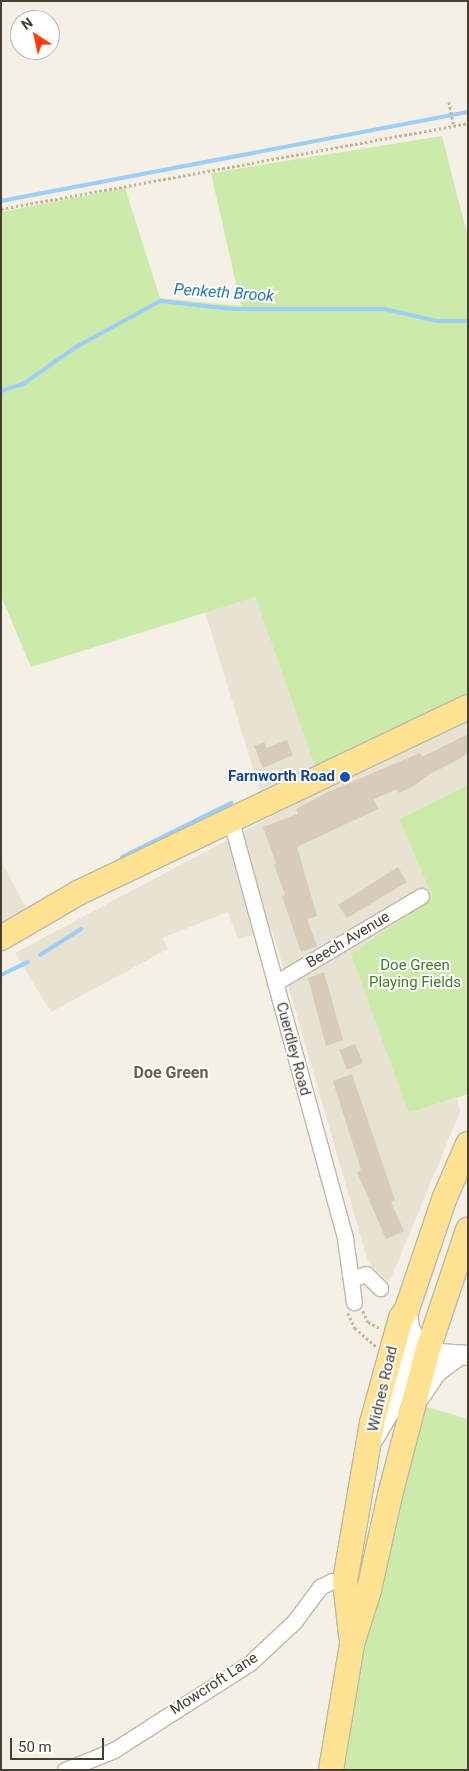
<!DOCTYPE html>
<html>
<head>
<meta charset="utf-8">
<style>
	body { margin:0 }
	#map { position:relative; width:469px; height:1771px; overflow:hidden; background:#f4f0e5; font-family:Roboto,sans-serif }
	div>[style] { position:absolute }
	[style*='--x'] { left:calc(var(--x)*1px); top:calc(var(--y)*1px); width:calc(var(--w)*1px); rotate:calc(var(--a)*1deg) }
	.residential>* { inset:0; background:#e8e2d2 }
	.green>* { inset:0; background:#ccebab }
	.stream>* { height:4px; margin:-2px; padding:0 2px; transform-origin:2px; border-radius:2px; background:#9dcef5 }
	.building>* { inset:0; background:#d6ccb9 }
	.path>* { height:2.5px; margin-top:-1.25px; transform-origin:0; background:repeating-linear-gradient(90deg,#c2b497 0 2.5px,transparent 0 5px) }
	.roads { filter:drop-shadow(1px 0 #c0b8a7) drop-shadow(-1px 0 #c0b8a7) drop-shadow(0 1px #c0b8a7) drop-shadow(0 -1px #c0b8a7) }
	.minor>* { height:15px; margin:-7.5px; padding:0 7.5px; transform-origin:7.5px; border-radius:7.5px; background:#fff }
	.tertiary>* { height:19px; margin:-9.5px; padding:0 9.5px; transform-origin:9.5px; border-radius:9.5px; background:#fff }
	.primary>* { height:24px; margin:-12px; padding:0 12px; transform-origin:12px; border-radius:12px; background:#ffe392 }
	.dots>* { width:14px; height:14px; translate:-50% -50%; box-sizing:border-box; border:2px solid #fff; border-radius:50% }
	span { translate:-50% -50%; white-space:nowrap; text-align:center; line-height:1.15; -webkit-text-stroke:4px #fff; paint-order:stroke }
	.transit-label { font-size:15px; color:#164399; font-weight:700 }
	.right { translate:-100% -50%; text-align:right }
	.street-label { font-size:15px; color:#464034 }
	.park-label { font-size:15px; color:#427c24 }
	.water-label { font-size:16px; color:#2777b9; font-style:italic }
	.neighbourhood-label { font-size:16px; color:#6a5e4b; font-weight:700 }
	.frame { position:absolute; inset:0; border:2px solid #464034; pointer-events:none }
	.north { position:absolute; left:10px; top:10px; width:50px; height:50px; box-sizing:border-box; background:#fff; border:1px solid #b5b3ae; border-radius:50%; rotate:325deg; font-size:14px; font-weight:700; line-height:20px; text-align:center; color:#464034 }
	.north::after { content:''; display:block; margin:auto; width:18px; height:22px; background:#ff3b10; clip-path:polygon(50% 0,100% 100%,50% 72%,0 100%) }
	.scale { position:absolute; left:10px; top:1738px; width:94px; height:22px; box-sizing:border-box; border:2px solid #464034; border-top:0; padding-left:6px; font-size:15px; line-height:18px; white-space:nowrap; color:#464034; -webkit-text-stroke:4px #fff; paint-order:stroke }
</style>
</head>
<body>
<div id="map">
	<div class="residential">
		<div style="clip-path:polygon(255px 597px,316px 769px,262px 798px,205px 612px)"></div>
		<div style="clip-path:polygon(468px 712px,468px 785px,399px 819px,433px 898px,409px 1113px,457px 1098px,460px 1112px,389px 1283px,368px 1262px,272px 929px,238px 939px,228px 912px,162px 938px,168px 949px,51px 1012px,15px 953px)"></div>
		<div style="clip-path:polygon(1px 861px,30px 915px,1px 931px)"></div>
	</div>
	<div class="green">
		<div style="clip-path:polygon(442px 136px,468px 237px,468px 695px,316px 769px,255px 597px,31px 667px,1px 596px,1px 212px,125px 188px,160px 298px,241px 306px,211px 173px)"></div>
		<div style="clip-path:polygon(468px 785px,468px 1094px,409px 1113px,351px 954px,433px 898px,399px 819px)"></div>
		<div style="clip-path:polygon(417px 1404px,468px 1419px,468px 1770px,340px 1770px,366px 1622px)"></div>
	</div>
	<div class="stream">
		<div style="--x:1;--y:201;--w:475;--a:-10.8"></div>
		<div style="--x:1;--y:391;--w:23;--a:-18"></div>
		<div style="--x:23;--y:384;--w:65;--a:-34.9"></div>
		<div style="--x:76;--y:347;--w:96;--a:-28.7"></div>
		<div style="--x:160;--y:301;--w:73;--a:6.3"></div>
		<div style="--x:233;--y:309;--w:151;--a:0"></div>
		<div style="--x:384;--y:309;--w:54;--a:12.8"></div>
		<div style="--x:437;--y:321;--w:31;--a:0"></div>
		<div style="--x:122;--y:857;--w:122;--a:-26.4"></div>
		<div style="--x:40;--y:955;--w:49;--a:-32.4"></div>
		<div style="--x:1;--y:975;--w:30;--a:-26"></div>
	</div>
	<div class="building">
		<div style="clip-path:polygon(468px 734px,468px 753px,456px 761px,430px 774px,412px 787px,399px 793px,397px 789px,374px 799px,378px 809px,297px 847px,317px 916px,307px 919px,317px 946px,301px 952px,282px 896px,285px 895px,274px 864px,276px 863px,263px 827px,298px 814px,296px 809px,328px 792px,420px 753px,422px 757px)"></div>
		<div style="clip-path:polygon(287px 740px,293px 755px,263px 768px,254px 746px,264px 742px,267px 748px)"></div>
		<div style="clip-path:polygon(398px 867px,407px 882px,347px 918px,338px 905px)"></div>
		<div style="clip-path:polygon(324px 972px,343px 1040px,326px 1046px,308px 978px)"></div>
		<div style="clip-path:polygon(355px 1044px,363px 1063px,347px 1070px,339px 1050px)"></div>
		<div style="clip-path:polygon(352px 1074px,395px 1200px,391px 1202px,404px 1231px,386px 1239px,357px 1172px,361px 1170px,333px 1081px)"></div>
	</div>
	<div class="path">
		<div style="--x:449;--y:102;--w:24;--a:78"></div>
		<div style="--x:1;--y:209;--w:475;--a:-10.4"></div>
		<div style="--x:363;--y:1311;--w:12;--a:66"></div>
		<div style="--x:368;--y:1322;--w:13;--a:27"></div>
		<div style="--x:348;--y:1313;--w:17;--a:65"></div>
		<div style="--x:355;--y:1328;--w:28;--a:41"></div>
	</div>
	<div class="roads">
		<div class="minor">
			<div style="--x:231;--y:821;--w:433;--a:74.7"></div>
			<div style="--x:345;--y:1239;--w:64;--a:81.9"></div>
			<div style="--x:275;--y:983;--w:170;--a:-30.8"></div>
			<div style="--x:351;--y:1279;--w:16;--a:-18"></div>
			<div style="--x:366;--y:1274;--w:20;--a:45"></div>
			<div style="--x:65;--y:1770;--w:53;--a:-22.2"></div>
			<div style="--x:114;--y:1750;--w:161;--a:-32.6"></div>
			<div style="--x:250;--y:1663;--w:60;--a:-43"></div>
			<div style="--x:294;--y:1622;--w:44;--a:-53.4"></div>
			<div style="--x:320;--y:1587;--w:13;--a:-27"></div>
			<div style="--x:332;--y:1581;--w:13;--a:0"></div>
		</div>
		<div class="tertiary">
			<div style="--x:407;--y:1309;--w:19;--a:84"></div>
			<div style="--x:409;--y:1328;--w:17;--a:59"></div>
			<div style="--x:418;--y:1343;--w:23;--a:25"></div>
			<div style="--x:439;--y:1353;--w:29;--a:4"></div>
			<div style="--x:419;--y:1397;--w:30;--a:-56"></div>
			<div style="--x:436;--y:1372;--w:26;--a:-37"></div>
			<div style="--x:374;--y:1437;--w:28;--a:-60"></div>
			<div style="--x:388;--y:1413;--w:60;--a:-73.7"></div>
			<div style="--x:405;--y:1355;--w:14;--a:-34"></div>
			<div style="--x:417;--y:1347;--w:11;--a:10"></div>
		</div>
		<div class="primary">
			<div style="--x:1;--y:938;--w:89;--a:-30.3"></div>
			<div style="--x:78;--y:893;--w:432;--a:-25.5"></div>
			<div style="--x:351;--y:1635;--w:54;--a:-96.3"></div>
			<div style="--x:345;--y:1581;--w:160;--a:-80.3"></div>
			<div style="--x:372;--y:1423;--w:109;--a:-74.6"></div>
			<div style="--x:401;--y:1318;--w:11;--a:-56"></div>
			<div style="--x:407;--y:1309;--w:118;--a:-71.3"></div>
			<div style="--x:445;--y:1197;--w:58;--a:-66.5"></div>
			<div style="--x:331;--y:1770;--w:128;--a:-80.5"></div>
			<div style="--x:352;--y:1644;--w:57;--a:-72.5"></div>
			<div style="--x:369;--y:1590;--w:97;--a:-77.5"></div>
			<div style="--x:390;--y:1495;--w:151;--a:-75.4"></div>
			<div style="--x:428;--y:1349;--w:126;--a:-71.4"></div>
		</div>
	</div>
	<div class="dots">
		<div style="left:345px;top:777px;background:#1a4fb4"></div>
	</div>
	<div class="transit-label">
		<span class="right" style="left:335px;top:777px">Farnworth Road</span>
	</div>
	<div class="street-label">
		<span style="left:348px;top:940px;rotate:-31deg">Beech Avenue</span>
		<span style="left:293px;top:1049px;rotate:75deg">Cuerdley Road</span>
		<span style="left:383px;top:1389px;rotate:-77deg">Widnes Road</span>
		<span style="left:214px;top:1684px;rotate:-33deg">Mowcroft Lane</span>
	</div>
	<div class="park-label">
		<span style="left:415px;top:974px">Doe Green<br>Playing Fields</span>
	</div>
	<div class="water-label">
		<span style="left:224px;top:293px;rotate:4deg">Penketh Brook</span>
	</div>
	<div class="neighbourhood-label">
		<span style="left:171px;top:1073px">Doe Green</span>
	</div>
	<div class="frame"></div>
	<div class="north">N</div>
	<div class="scale">50 m</div>
</div>
</body>
</html>
